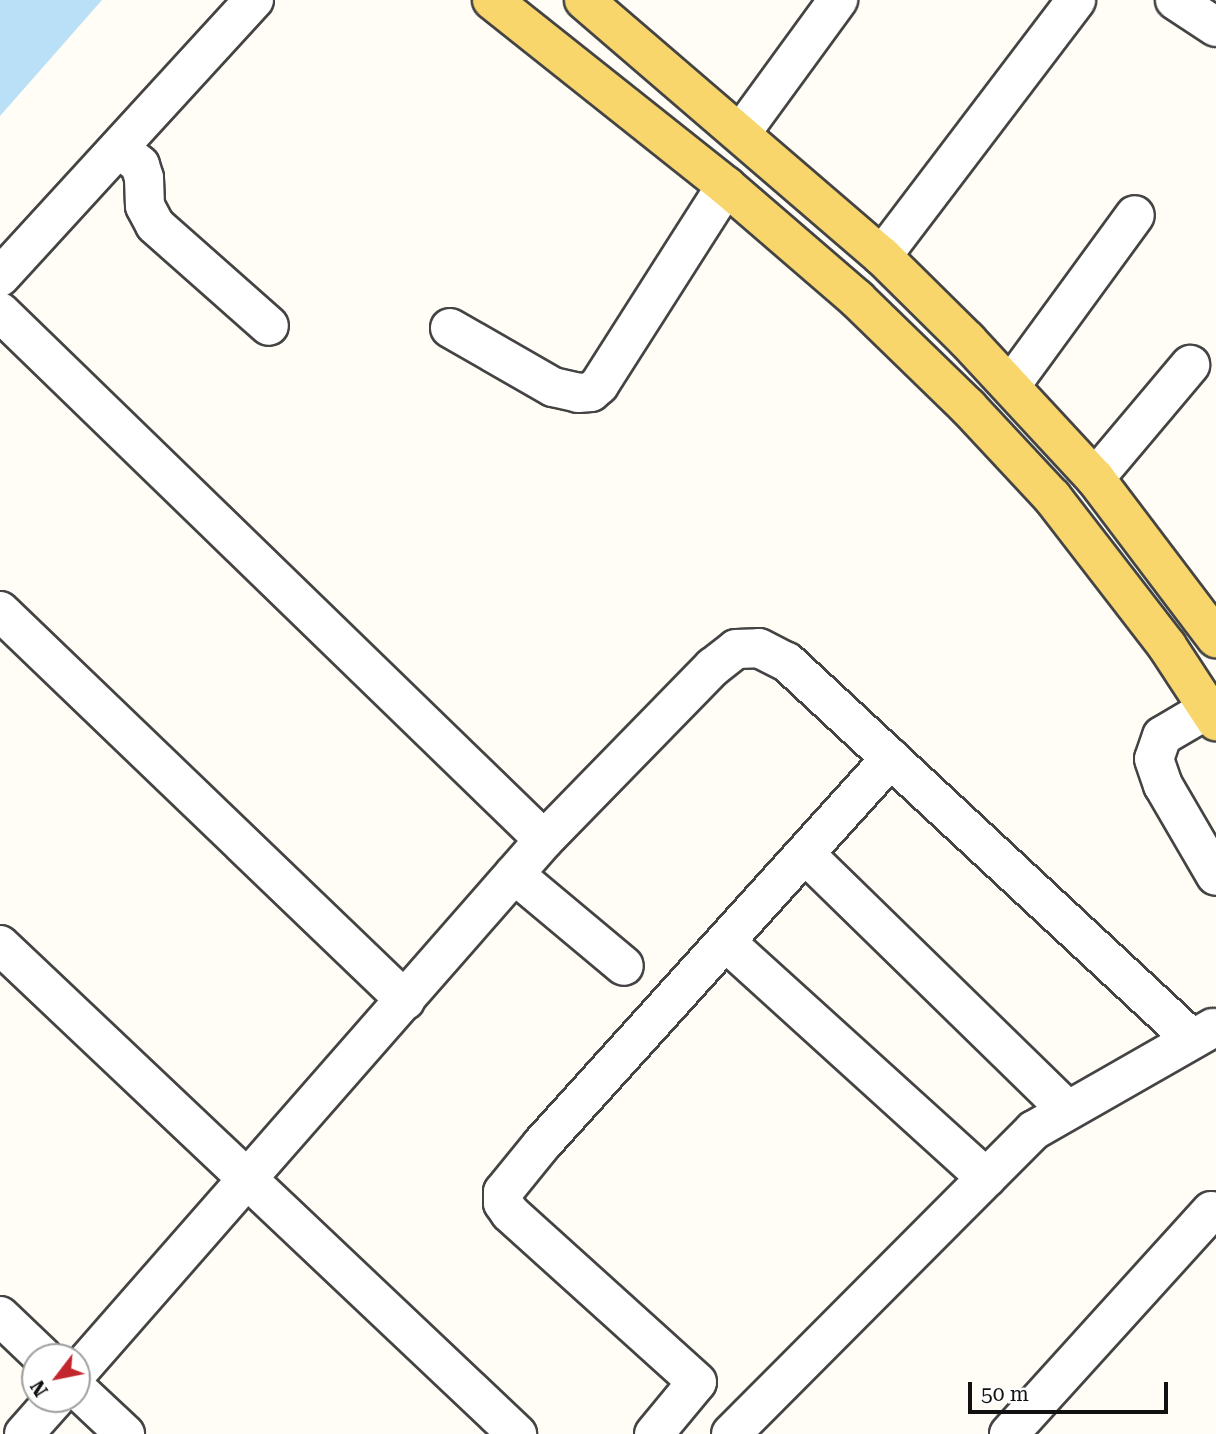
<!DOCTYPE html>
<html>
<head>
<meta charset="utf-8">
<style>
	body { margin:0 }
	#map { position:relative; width:1216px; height:1434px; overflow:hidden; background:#fffdf5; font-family:"Roboto Serif",serif }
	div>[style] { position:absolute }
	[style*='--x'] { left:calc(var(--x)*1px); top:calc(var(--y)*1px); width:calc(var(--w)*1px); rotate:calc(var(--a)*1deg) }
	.water>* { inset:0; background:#b9e0f7 }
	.roads { filter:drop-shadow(2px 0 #444) drop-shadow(-2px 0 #444) drop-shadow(0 2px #444) drop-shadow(0 -2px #444) }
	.minor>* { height:38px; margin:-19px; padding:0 19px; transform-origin:19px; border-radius:19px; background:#fff }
	.major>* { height:38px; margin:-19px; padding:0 19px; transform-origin:19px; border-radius:19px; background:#f9d66b }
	span { translate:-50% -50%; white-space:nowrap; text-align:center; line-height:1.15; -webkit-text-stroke:7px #fff; paint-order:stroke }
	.north { position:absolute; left:21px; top:1343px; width:70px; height:70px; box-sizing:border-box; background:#fff; border:2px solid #a0a0a0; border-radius:50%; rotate:238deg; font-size:19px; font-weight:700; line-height:28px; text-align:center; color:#111 }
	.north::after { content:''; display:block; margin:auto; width:24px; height:32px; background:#c4262e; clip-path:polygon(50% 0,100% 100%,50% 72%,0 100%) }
	.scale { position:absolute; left:968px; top:1382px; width:200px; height:32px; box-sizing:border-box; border:4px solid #111; border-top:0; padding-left:9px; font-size:21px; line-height:24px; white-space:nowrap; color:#111; -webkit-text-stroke:5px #fff; paint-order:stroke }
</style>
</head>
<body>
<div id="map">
	<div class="water">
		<div style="clip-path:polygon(0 0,102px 0,0 116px)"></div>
	</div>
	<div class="roads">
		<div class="minor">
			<div style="--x:1175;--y:0;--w:49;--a:33.4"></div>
			<div style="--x:741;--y:133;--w:165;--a:-53.9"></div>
			<div style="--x:119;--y:148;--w:27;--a:39"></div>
			<div style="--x:140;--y:165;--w:14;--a:73"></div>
			<div style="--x:144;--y:178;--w:28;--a:88"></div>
			<div style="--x:145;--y:206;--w:21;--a:62"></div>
			<div style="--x:155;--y:225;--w:152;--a:41.5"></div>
			<div style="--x:882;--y:256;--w:321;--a:-52.8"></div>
			<div style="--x:0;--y:277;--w:376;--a:-47.5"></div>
			<div style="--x:0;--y:312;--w:758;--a:44.14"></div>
			<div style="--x:450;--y:328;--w:119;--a:29.8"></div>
			<div style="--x:553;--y:387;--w:26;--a:13"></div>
			<div style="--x:578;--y:393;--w:13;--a:-4"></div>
			<div style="--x:591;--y:392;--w:11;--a:-41"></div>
			<div style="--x:599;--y:385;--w:236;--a:-57.5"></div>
			<div style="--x:1011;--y:385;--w:210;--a:-53.9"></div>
			<div style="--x:1095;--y:478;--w:148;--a:-49.9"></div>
			<div style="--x:0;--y:611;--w:562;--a:43.85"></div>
			<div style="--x:1208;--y:709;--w:53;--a:149.6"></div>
			<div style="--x:1162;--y:736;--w:24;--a:109"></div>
			<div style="--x:1154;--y:759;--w:28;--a:71"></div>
			<div style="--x:1163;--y:785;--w:105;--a:59.8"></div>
			<div style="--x:805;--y:854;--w:366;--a:44.3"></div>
			<div style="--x:514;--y:874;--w:143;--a:39.9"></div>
			<div style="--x:727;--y:943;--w:350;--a:42.2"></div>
			<div style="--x:0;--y:945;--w:712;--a:43.41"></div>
			<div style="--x:0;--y:1316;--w:59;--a:43.6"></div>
			<div style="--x:77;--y:1373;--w:709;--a:-48.78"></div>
			<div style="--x:544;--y:840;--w:242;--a:-45.7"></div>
			<div style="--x:713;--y:667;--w:29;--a:-38"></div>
			<div style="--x:736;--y:649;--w:23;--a:-2"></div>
			<div style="--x:759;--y:648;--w:31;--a:27"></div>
			<div style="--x:787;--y:662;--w:553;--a:42.95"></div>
			<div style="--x:77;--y:1389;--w:66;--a:43.2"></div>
			<div style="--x:24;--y:1434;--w:47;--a:-48.5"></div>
			<div style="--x:654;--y:1434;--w:67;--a:-50.4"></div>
			<div style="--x:697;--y:1382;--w:252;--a:-137.9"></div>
			<div style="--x:510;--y:1213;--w:12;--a:-125"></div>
			<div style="--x:503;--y:1203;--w:11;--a:-90"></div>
			<div style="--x:503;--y:1192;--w:62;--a:-50.9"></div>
			<div style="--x:542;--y:1144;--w:520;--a:-47.88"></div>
			<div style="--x:731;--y:1434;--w:429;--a:-45.1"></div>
			<div style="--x:1034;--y:1130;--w:206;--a:-29.7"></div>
			<div style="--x:1009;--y:1434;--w:301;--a:-47.8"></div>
		</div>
		<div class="major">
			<div style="--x:492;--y:0;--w:299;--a:38.5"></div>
			<div style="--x:726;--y:186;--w:173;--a:40.8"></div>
			<div style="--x:857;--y:299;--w:155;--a:44.2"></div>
			<div style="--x:968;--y:407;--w:123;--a:47"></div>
			<div style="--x:1052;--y:497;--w:188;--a:52.3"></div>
			<div style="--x:1167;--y:646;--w:90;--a:56.8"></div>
			<div style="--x:584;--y:0;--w:393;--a:40.7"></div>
			<div style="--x:882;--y:256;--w:120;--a:44.7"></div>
			<div style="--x:967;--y:340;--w:188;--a:47.2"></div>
			<div style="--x:1095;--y:478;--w:201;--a:52.9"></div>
		</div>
	</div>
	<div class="north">N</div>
	<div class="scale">50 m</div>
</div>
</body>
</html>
